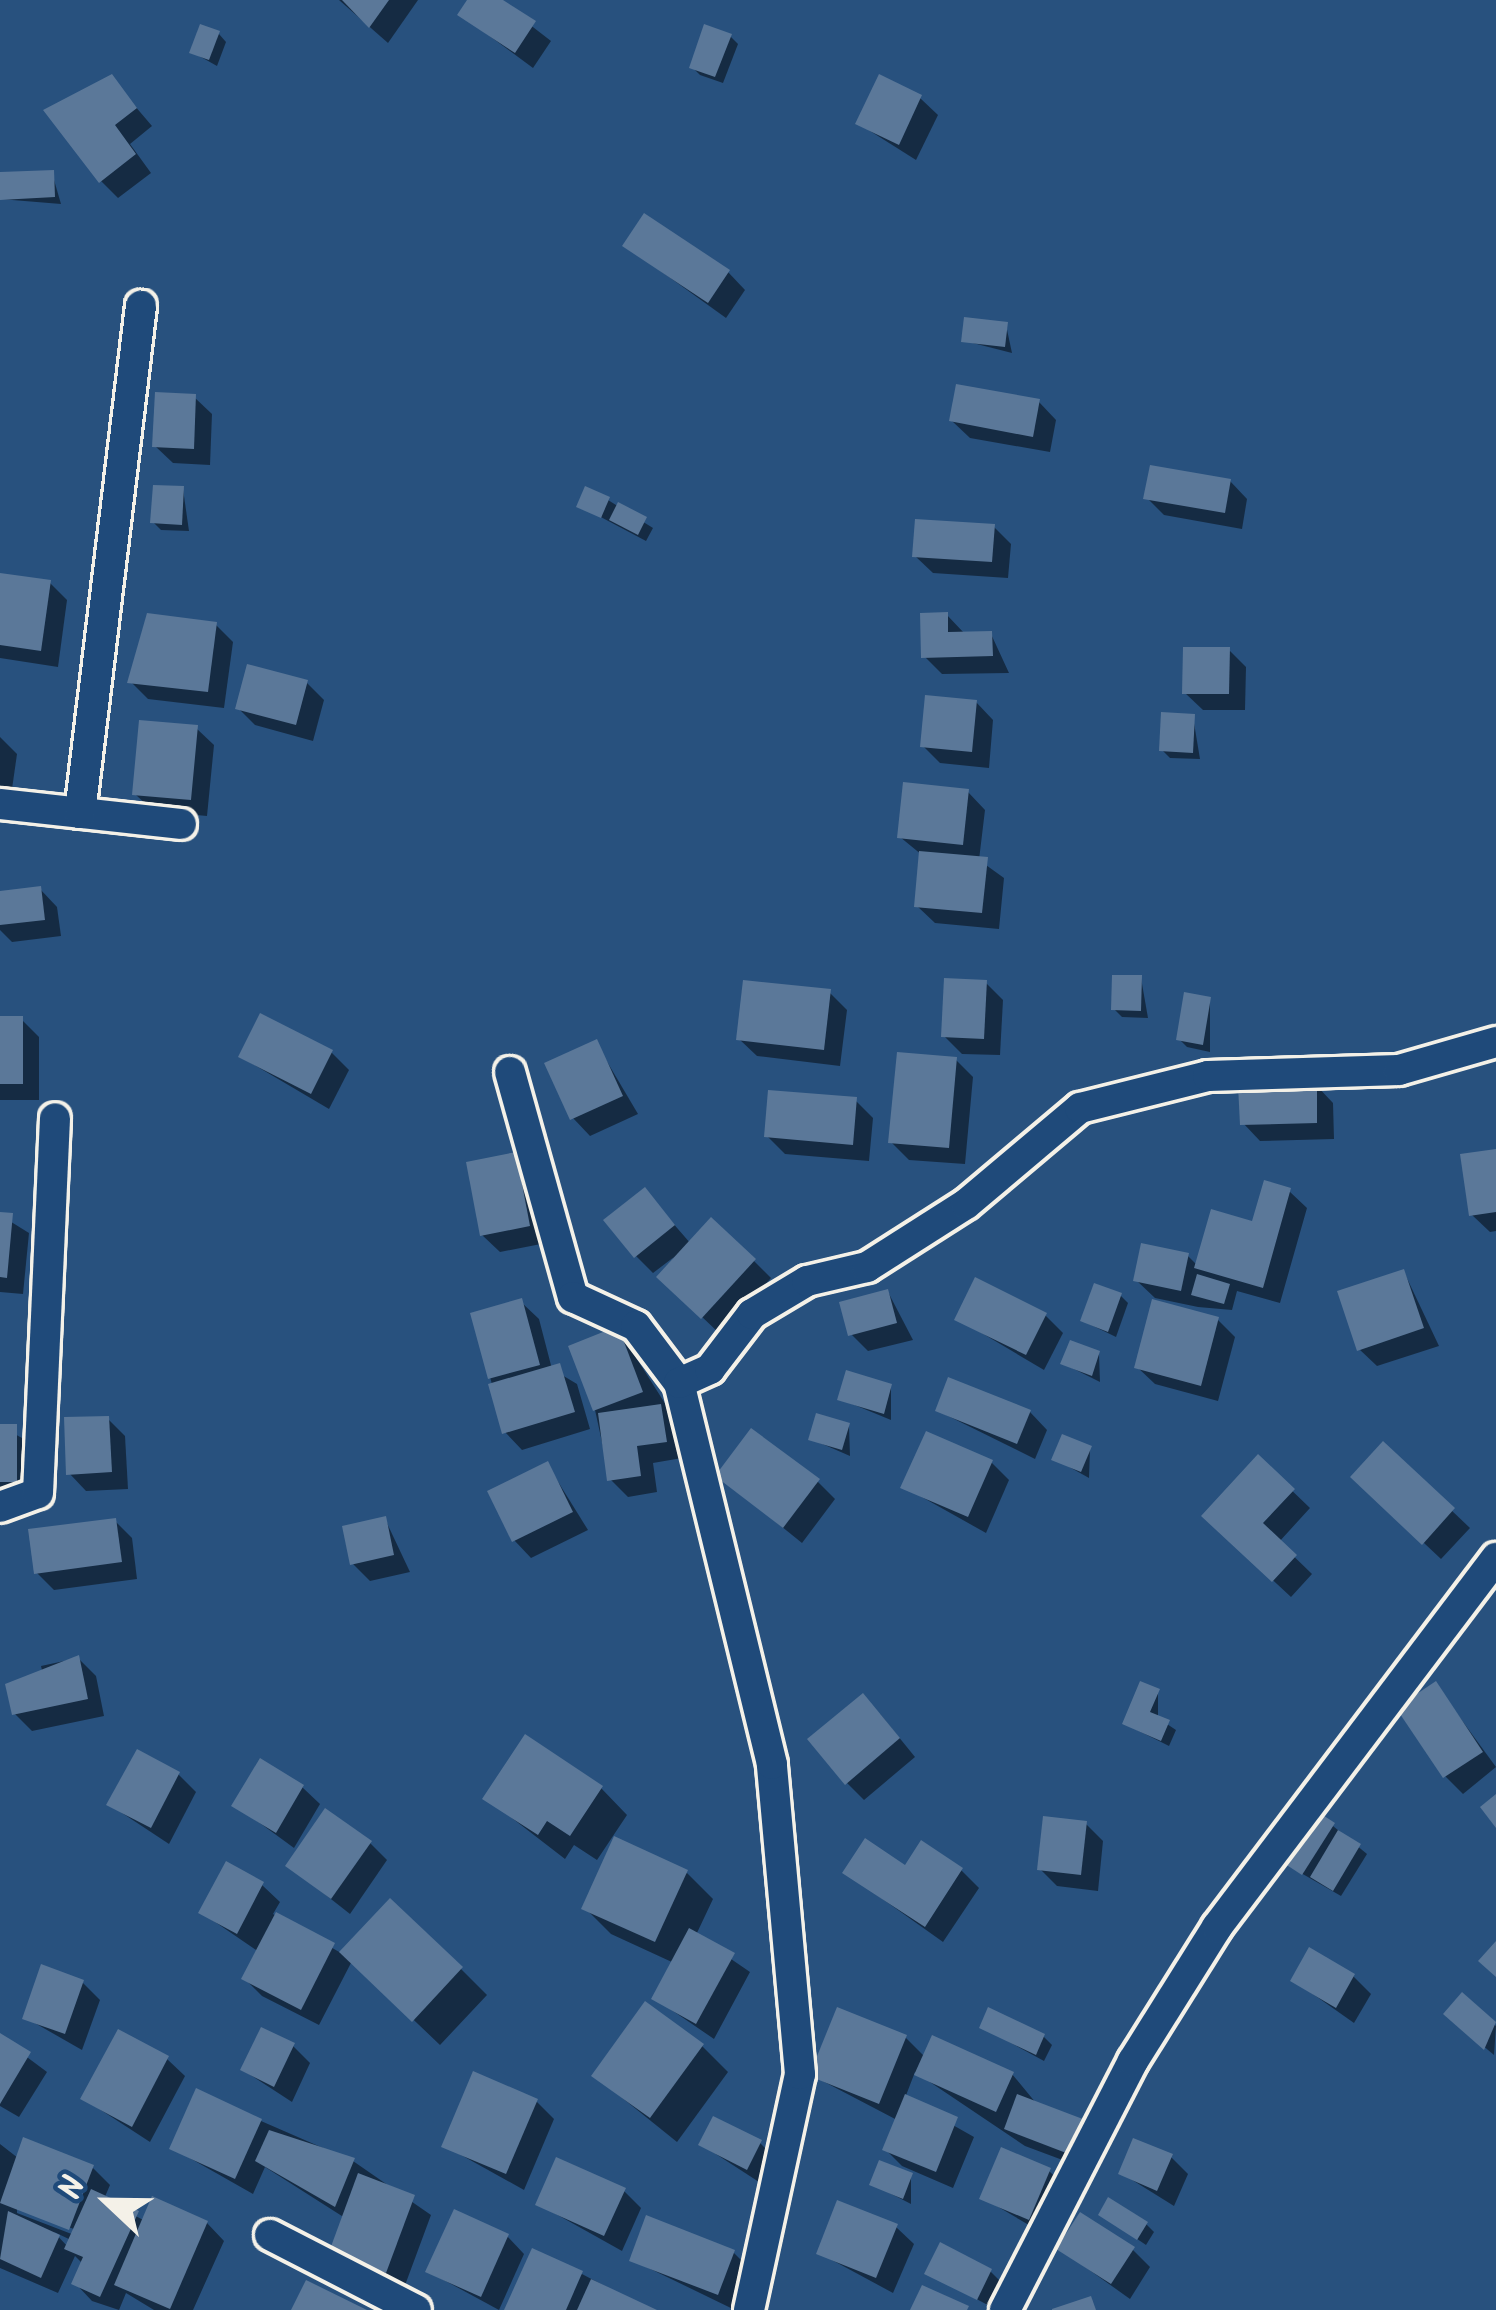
<!DOCTYPE html>
<html>
<head>
<meta charset="utf-8">
<style>
	body { margin:0 }
	#map { position:relative; width:1496px; height:2310px; overflow:hidden; background:#28517e; font-family:Kalam,sans-serif }
	div>[style] { position:absolute }
	[style*='--x'] { left:calc(var(--x)*1px); top:calc(var(--y)*1px); width:calc(var(--w)*1px); rotate:calc(var(--a)*1deg) }
	.shadow>* { inset:0; background:#0007 }
	.building>* { inset:0; background:#5b7899 }
	.roads { filter:drop-shadow(3px 0 #f4f1e8) drop-shadow(-3px 0 #f4f1e8) drop-shadow(0 3px #f4f1e8) drop-shadow(0 -3px #f4f1e8) }
	.street>* { height:30px; margin:-15px; padding:0 15px; transform-origin:15px; border-radius:15px; background:#1f4a7a }
	span { translate:-50% -50%; white-space:nowrap; text-align:center; line-height:1.15; -webkit-text-stroke:9px #1f4a7a; paint-order:stroke }
	.north { position:absolute; left:48px; top:2142px; width:120px; height:120px; -webkit-text-stroke:9px #1f4a7a; paint-order:stroke; rotate:292deg; font-size:33px; font-weight:700; line-height:48px; text-align:center; color:#f4f1e8 }
	.north::after { content:''; display:block; margin:auto; width:42px; height:54px; background:#f4f1e8; clip-path:polygon(50% 0,100% 100%,50% 72%,0 100%) }
</style>
</head>
<body>
<div id="map">
	<div class="shadow">
		<div style="clip-path:polygon(339px 0,418px 0,388px 43px)"></div>
		<div style="clip-path:polygon(471px 0,498px 0,551px 41px,533px 68px,461px 15px)"></div>
		<div style="clip-path:polygon(219px 34px,226px 42px,217px 66px,192px 52px)"></div>
		<div style="clip-path:polygon(730px 36px,738px 44px,723px 83px,700px 75px,692px 67px)"></div>
		<div style="clip-path:polygon(111px 78px,152px 126px,130px 144px,151px 173px,118px 198px,101px 181px)"></div>
		<div style="clip-path:polygon(920px 98px,938px 115px,916px 160px,859px 124px)"></div>
		<div style="clip-path:polygon(52px 173px,61px 204px,0 199px,0 176px)"></div>
		<div style="clip-path:polygon(626px 246px,728px 272px,745px 290px,726px 318px)"></div>
		<div style="clip-path:polygon(1006px 325px,1012px 353px,965px 341px)"></div>
		<div style="clip-path:polygon(194px 397px,212px 414px,210px 465px,173px 463px,155px 446px)"></div>
		<div style="clip-path:polygon(1039px 402px,1056px 420px,1050px 452px,970px 438px,952px 421px)"></div>
		<div style="clip-path:polygon(1230px 481px,1247px 499px,1242px 529px,1164px 515px,1147px 498px)"></div>
		<div style="clip-path:polygon(183px 489px,189px 531px,161px 530px,153px 522px)"></div>
		<div style="clip-path:polygon(608px 500px,653px 528px,646px 541px,580px 506px)"></div>
		<div style="clip-path:polygon(994px 527px,1011px 544px,1008px 578px,933px 573px,915px 556px)"></div>
		<div style="clip-path:polygon(0 576px,50px 583px,67px 600px,58px 667px,0 658px)"></div>
		<div style="clip-path:polygon(947px 615px,964px 633px,991px 634px,1009px 673px,942px 674px,924px 656px)"></div>
		<div style="clip-path:polygon(215px 624px,233px 642px,224px 708px,148px 699px,131px 682px)"></div>
		<div style="clip-path:polygon(1229px 650px,1246px 667px,1245px 710px,1203px 710px,1185px 693px)"></div>
		<div style="clip-path:polygon(307px 683px,324px 700px,313px 741px,255px 725px,238px 708px)"></div>
		<div style="clip-path:polygon(976px 702px,993px 720px,989px 768px,940px 763px,923px 746px)"></div>
		<div style="clip-path:polygon(1193px 717px,1200px 759px,1170px 758px,1162px 750px)"></div>
		<div style="clip-path:polygon(196px 728px,214px 745px,207px 816px,153px 811px,135px 794px)"></div>
		<div style="clip-path:polygon(0 737px,17px 754px,11px 796px,0 794px)"></div>
		<div style="clip-path:polygon(968px 792px,985px 810px,979px 860px,1004px 878px,999px 929px,935px 923px,917px 906px,922px 855px,900px 837px)"></div>
		<div style="clip-path:polygon(40px 889px,57px 907px,61px 936px,12px 942px,0 930px,0 894px)"></div>
		<div style="clip-path:polygon(1141px 978px,1148px 1018px,1122px 1017px,1114px 1009px)"></div>
		<div style="clip-path:polygon(986px 983px,1003px 1000px,1000px 1055px,962px 1054px,944px 1036px)"></div>
		<div style="clip-path:polygon(829px 992px,847px 1010px,840px 1066px,757px 1056px,739px 1039px)"></div>
		<div style="clip-path:polygon(1210px 1000px,1210px 1052px,1187px 1047px,1179px 1039px)"></div>
		<div style="clip-path:polygon(0 1019px,21px 1019px,39px 1037px,39px 1100px,0 1100px)"></div>
		<div style="clip-path:polygon(596px 1043px,638px 1114px,590px 1136px,573px 1118px)"></div>
		<div style="clip-path:polygon(331px 1052px,349px 1070px,329px 1109px,241px 1057px)"></div>
		<div style="clip-path:polygon(956px 1060px,973px 1077px,965px 1164px,909px 1160px,891px 1142px)"></div>
		<div style="clip-path:polygon(1316px 1085px,1333px 1103px,1334px 1139px,1260px 1141px,1243px 1123px)"></div>
		<div style="clip-path:polygon(855px 1100px,873px 1118px,869px 1161px,785px 1154px,767px 1136px)"></div>
		<div style="clip-path:polygon(1496px 1152px,1496px 1231px,1490px 1232px,1472px 1215px)"></div>
		<div style="clip-path:polygon(515px 1155px,532px 1172px,546px 1243px,500px 1252px,482px 1235px)"></div>
		<div style="clip-path:polygon(645px 1191px,691px 1244px,754px 1261px,771px 1278px,720px 1334px,660px 1277px,674px 1257px,653px 1273px,636px 1256px)"></div>
		<div style="clip-path:polygon(1289px 1191px,1307px 1208px,1280px 1303px,1237px 1291px,1232px 1310px,1198px 1307px,1155px 1298px,1136px 1280px,1188px 1256px,1198px 1266px)"></div>
		<div style="clip-path:polygon(0 1215px,29px 1233px,23px 1294px,0 1292px)"></div>
		<div style="clip-path:polygon(1404px 1272px,1439px 1346px,1377px 1366px,1359px 1349px)"></div>
		<div style="clip-path:polygon(888px 1292px,913px 1340px,868px 1351px,851px 1334px)"></div>
		<div style="clip-path:polygon(1120px 1295px,1128px 1303px,1116px 1337px,1083px 1321px)"></div>
		<div style="clip-path:polygon(521px 1302px,539px 1319px,552px 1369px,577px 1384px,590px 1429px,522px 1450px,505px 1432px,490px 1377px)"></div>
		<div style="clip-path:polygon(1045px 1315px,1063px 1333px,1044px 1370px,958px 1319px)"></div>
		<div style="clip-path:polygon(1217px 1319px,1235px 1337px,1218px 1401px,1155px 1384px,1137px 1367px)"></div>
		<div style="clip-path:polygon(618px 1329px,678px 1424px,682px 1458px,653px 1463px,657px 1492px,628px 1497px,610px 1479px,595px 1410px)"></div>
		<div style="clip-path:polygon(1099px 1354px,1100px 1382px,1064px 1364px)"></div>
		<div style="clip-path:polygon(891px 1387px,891px 1420px,840px 1399px)"></div>
		<div style="clip-path:polygon(938px 1411px,1030px 1412px,1047px 1430px,1035px 1459px)"></div>
		<div style="clip-path:polygon(108px 1419px,125px 1436px,128px 1489px,86px 1491px,69px 1473px)"></div>
		<div style="clip-path:polygon(0 1426px,33px 1444px,34px 1498px,0 1498px)"></div>
		<div style="clip-path:polygon(849px 1426px,850px 1456px,811px 1439px)"></div>
		<div style="clip-path:polygon(1383px 1445px,1470px 1528px,1441px 1559px,1354px 1477px)"></div>
		<div style="clip-path:polygon(1090px 1449px,1089px 1478px,1055px 1459px)"></div>
		<div style="clip-path:polygon(1259px 1459px,1310px 1508px,1279px 1542px,1312px 1574px,1291px 1597px,1222px 1533px)"></div>
		<div style="clip-path:polygon(991px 1462px,1009px 1480px,986px 1533px,904px 1487px)"></div>
		<div style="clip-path:polygon(547px 1464px,588px 1530px,531px 1558px,514px 1540px)"></div>
		<div style="clip-path:polygon(719px 1476px,818px 1482px,835px 1499px,802px 1543px)"></div>
		<div style="clip-path:polygon(385px 1519px,410px 1572px,370px 1581px,353px 1564px)"></div>
		<div style="clip-path:polygon(115px 1521px,132px 1538px,137px 1579px,54px 1590px,37px 1573px)"></div>
		<div style="clip-path:polygon(78px 1658px,96px 1676px,104px 1716px,32px 1731px,15px 1714px,44px 1679px,41px 1666px)"></div>
		<div style="clip-path:polygon(1436px 1685px,1496px 1767px,1463px 1794px,1445px 1776px)"></div>
		<div style="clip-path:polygon(1158px 1692px,1158px 1718px,1176px 1730px,1169px 1746px,1125px 1724px)"></div>
		<div style="clip-path:polygon(880px 1714px,915px 1757px,864px 1800px,847px 1783px)"></div>
		<div style="clip-path:polygon(178px 1774px,196px 1792px,169px 1844px,110px 1805px)"></div>
		<div style="clip-path:polygon(302px 1787px,320px 1804px,294px 1848px,235px 1805px)"></div>
		<div style="clip-path:polygon(601px 1788px,627px 1815px,597px 1860px,574px 1845px,565px 1859px,486px 1798px)"></div>
		<div style="clip-path:polygon(1086px 1824px,1103px 1841px,1098px 1891px,1057px 1886px,1040px 1869px)"></div>
		<div style="clip-path:polygon(1333px 1826px,1367px 1854px,1341px 1896px,1294px 1869px)"></div>
		<div style="clip-path:polygon(370px 1843px,387px 1860px,350px 1914px,289px 1866px)"></div>
		<div style="clip-path:polygon(906px 1869px,961px 1870px,979px 1888px,943px 1942px,846px 1873px)"></div>
		<div style="clip-path:polygon(687px 1873px,713px 1899px,696px 1935px,750px 1972px,714px 2039px,654px 1998px,674px 1963px,611px 1934px,585px 1908px)"></div>
		<div style="clip-path:polygon(262px 1885px,280px 1902px,273px 1914px,341px 1953px,461px 1969px,487px 1995px,440px 2045px,352px 1961px,319px 2025px,262px 1996px,245px 1979px,259px 1952px,202px 1913px)"></div>
		<div style="clip-path:polygon(1353px 1976px,1371px 1994px,1354px 2023px,1293px 1980px)"></div>
		<div style="clip-path:polygon(82px 1982px,100px 2000px,82px 2050px,26px 2018px)"></div>
		<div style="clip-path:polygon(1462px 1997px,1496px 2026px,1494px 2055px,1455px 2022px)"></div>
		<div style="clip-path:polygon(982px 2027px,1044px 2037px,1052px 2045px,1044px 2061px)"></div>
		<div style="clip-path:polygon(0 2037px,47px 2072px,19px 2117px,0 2106px)"></div>
		<div style="clip-path:polygon(905px 2037px,925px 2057px,1012px 2074px,1092px 2171px,1025px 2146px,915px 2072px,905px 2098px,974px 2137px,953px 2188px,902px 2166px,885px 2149px,897px 2120px,813px 2076px)"></div>
		<div style="clip-path:polygon(293px 2046px,310px 2063px,292px 2102px,243px 2070px)"></div>
		<div style="clip-path:polygon(702px 2046px,728px 2072px,677px 2142px,595px 2076px)"></div>
		<div style="clip-path:polygon(167px 2059px,185px 2076px,150px 2142px,84px 2099px)"></div>
		<div style="clip-path:polygon(536px 2101px,554px 2119px,524px 2190px,445px 2146px)"></div>
		<div style="clip-path:polygon(261px 2121px,353px 2161px,431px 2215px,404px 2288px,350px 2268px,345px 2218px,265px 2167px,253px 2194px,172px 2148px)"></div>
		<div style="clip-path:polygon(760px 2143px,777px 2160px,765px 2186px,702px 2145px)"></div>
		<div style="clip-path:polygon(evenodd,0 2144px,18px 2158px,93px 2168px,110px 2185px,104px 2199px,145px 2221px,207px 2223px,224px 2241px,193px 2310px,154px 2310px,126px 2293px,119px 2310px,92px 2301px,75px 2283px,83px 2264px,75px 2256px,58px 2293px,0 2268px,0 2144px,17px 2207px,84px 2233px,82px 2238px,17px 2213px,17px 2207px,0 2144px,54px 2232px,71px 2240px,68px 2247px,54px 2232px)"></div>
		<div style="clip-path:polygon(1171px 2157px,1188px 2174px,1174px 2206px,1121px 2173px)"></div>
		<div style="clip-path:polygon(1049px 2171px,1067px 2188px,1046px 2235px,983px 2198px)"></div>
		<div style="clip-path:polygon(911px 2176px,911px 2204px,872px 2184px)"></div>
		<div style="clip-path:polygon(624px 2191px,641px 2208px,622px 2251px,538px 2204px)"></div>
		<div style="clip-path:polygon(1102px 2215px,1146px 2224px,1154px 2232px,1146px 2245px)"></div>
		<div style="clip-path:polygon(896px 2227px,914px 2244px,893px 2293px,819px 2253px)"></div>
		<div style="clip-path:polygon(507px 2236px,524px 2254px,499px 2310px,429px 2272px)"></div>
		<div style="clip-path:polygon(1060px 2249px,1133px 2250px,1150px 2267px,1130px 2299px)"></div>
		<div style="clip-path:polygon(734px 2253px,751px 2270px,735px 2310px,632px 2260px)"></div>
		<div style="clip-path:polygon(990px 2271px,1008px 2289px,997px 2310px,928px 2273px)"></div>
		<div style="clip-path:polygon(582px 2274px,650px 2310px,507px 2310px)"></div>
	</div>
	<div class="building">
		<div style="clip-path:polygon(342px 0,389px 0,369px 28px)"></div>
		<div style="clip-path:polygon(467px 0,503px 0,536px 21px,515px 53px,457px 15px)"></div>
		<div style="clip-path:polygon(200px 24px,220px 31px,209px 60px,189px 53px)"></div>
		<div style="clip-path:polygon(704px 24px,732px 34px,715px 77px,689px 68px)"></div>
		<div style="clip-path:polygon(112px 74px,137px 108px,115px 125px,136px 154px,99px 183px,43px 110px)"></div>
		<div style="clip-path:polygon(879px 74px,922px 95px,899px 145px,855px 124px)"></div>
		<div style="clip-path:polygon(54px 170px,55px 197px,0 200px,0 172px)"></div>
		<div style="clip-path:polygon(644px 213px,730px 270px,708px 303px,622px 246px)"></div>
		<div style="clip-path:polygon(964px 317px,1008px 322px,1005px 347px,961px 342px)"></div>
		<div style="clip-path:polygon(956px 384px,1040px 399px,1033px 437px,949px 421px)"></div>
		<div style="clip-path:polygon(155px 392px,196px 394px,194px 449px,152px 447px)"></div>
		<div style="clip-path:polygon(1150px 465px,1231px 479px,1225px 513px,1143px 499px)"></div>
		<div style="clip-path:polygon(153px 485px,184px 486px,182px 525px,150px 523px)"></div>
		<div style="clip-path:polygon(585px 486px,610px 497px,601px 518px,576px 507px)"></div>
		<div style="clip-path:polygon(618px 502px,647px 517px,638px 535px,609px 520px)"></div>
		<div style="clip-path:polygon(915px 519px,995px 524px,992px 562px,912px 557px)"></div>
		<div style="clip-path:polygon(0 573px,51px 580px,41px 651px,0 645px)"></div>
		<div style="clip-path:polygon(948px 612px,948px 632px,992px 631px,993px 656px,921px 658px,920px 613px)"></div>
		<div style="clip-path:polygon(147px 613px,217px 622px,208px 692px,127px 683px)"></div>
		<div style="clip-path:polygon(1183px 647px,1230px 647px,1229px 694px,1182px 694px)"></div>
		<div style="clip-path:polygon(247px 664px,308px 680px,296px 725px,235px 709px)"></div>
		<div style="clip-path:polygon(925px 695px,977px 700px,972px 752px,920px 747px)"></div>
		<div style="clip-path:polygon(1161px 712px,1195px 714px,1193px 753px,1159px 751px)"></div>
		<div style="clip-path:polygon(139px 720px,198px 725px,191px 800px,132px 795px)"></div>
		<div style="clip-path:polygon(903px 782px,969px 789px,963px 845px,897px 838px)"></div>
		<div style="clip-path:polygon(919px 851px,988px 857px,982px 913px,914px 907px)"></div>
		<div style="clip-path:polygon(41px 886px,45px 920px,0 925px,0 891px)"></div>
		<div style="clip-path:polygon(1112px 975px,1142px 975px,1141px 1011px,1111px 1010px)"></div>
		<div style="clip-path:polygon(944px 978px,987px 980px,984px 1039px,941px 1037px)"></div>
		<div style="clip-path:polygon(743px 980px,831px 989px,824px 1050px,736px 1040px)"></div>
		<div style="clip-path:polygon(1184px 992px,1211px 997px,1203px 1045px,1176px 1040px)"></div>
		<div style="clip-path:polygon(260px 1013px,333px 1050px,311px 1094px,238px 1057px)"></div>
		<div style="clip-path:polygon(0 1016px,23px 1016px,23px 1084px,0 1084px)"></div>
		<div style="clip-path:polygon(597px 1039px,623px 1096px,570px 1120px,544px 1063px)"></div>
		<div style="clip-path:polygon(897px 1052px,957px 1057px,949px 1148px,888px 1143px)"></div>
		<div style="clip-path:polygon(1317px 1082px,1317px 1123px,1240px 1125px,1238px 1085px)"></div>
		<div style="clip-path:polygon(768px 1090px,857px 1097px,853px 1145px,764px 1137px)"></div>
		<div style="clip-path:polygon(1496px 1149px,1496px 1212px,1469px 1216px,1460px 1154px)"></div>
		<div style="clip-path:polygon(516px 1152px,530px 1226px,480px 1236px,466px 1162px)"></div>
		<div style="clip-path:polygon(1264px 1180px,1291px 1188px,1263px 1288px,1194px 1268px,1211px 1209px,1252px 1221px)"></div>
		<div style="clip-path:polygon(645px 1187px,675px 1225px,634px 1258px,603px 1220px)"></div>
		<div style="clip-path:polygon(0 1212px,13px 1213px,7px 1278px,0 1277px)"></div>
		<div style="clip-path:polygon(711px 1217px,756px 1259px,701px 1319px,656px 1277px)"></div>
		<div style="clip-path:polygon(1141px 1243px,1189px 1253px,1181px 1291px,1133px 1281px)"></div>
		<div style="clip-path:polygon(1404px 1269px,1424px 1328px,1357px 1351px,1337px 1291px)"></div>
		<div style="clip-path:polygon(1197px 1274px,1230px 1284px,1224px 1304px,1191px 1295px)"></div>
		<div style="clip-path:polygon(975px 1277px,1047px 1313px,1026px 1355px,954px 1320px)"></div>
		<div style="clip-path:polygon(1094px 1283px,1122px 1293px,1108px 1332px,1080px 1321px)"></div>
		<div style="clip-path:polygon(888px 1289px,897px 1323px,848px 1336px,839px 1302px)"></div>
		<div style="clip-path:polygon(522px 1298px,540px 1365px,488px 1379px,470px 1313px)"></div>
		<div style="clip-path:polygon(1152px 1299px,1219px 1317px,1201px 1386px,1134px 1368px)"></div>
		<div style="clip-path:polygon(618px 1326px,643px 1392px,593px 1411px,568px 1346px)"></div>
		<div style="clip-path:polygon(1070px 1340px,1100px 1351px,1092px 1376px,1060px 1364px)"></div>
		<div style="clip-path:polygon(560px 1363px,575px 1412px,502px 1434px,488px 1384px)"></div>
		<div style="clip-path:polygon(846px 1370px,892px 1384px,884px 1414px,837px 1400px)"></div>
		<div style="clip-path:polygon(948px 1377px,1031px 1410px,1017px 1444px,935px 1411px)"></div>
		<div style="clip-path:polygon(661px 1404px,667px 1442px,637px 1446px,641px 1476px,607px 1481px,598px 1413px)"></div>
		<div style="clip-path:polygon(816px 1413px,850px 1423px,842px 1450px,808px 1440px)"></div>
		<div style="clip-path:polygon(109px 1416px,112px 1472px,66px 1475px,64px 1417px)"></div>
		<div style="clip-path:polygon(0 1424px,17px 1424px,17px 1482px,0 1482px)"></div>
		<div style="clip-path:polygon(751px 1428px,820px 1479px,783px 1528px,715px 1476px)"></div>
		<div style="clip-path:polygon(926px 1431px,993px 1460px,968px 1517px,900px 1488px)"></div>
		<div style="clip-path:polygon(1062px 1434px,1092px 1446px,1081px 1472px,1051px 1460px)"></div>
		<div style="clip-path:polygon(1383px 1441px,1455px 1508px,1422px 1545px,1350px 1477px)"></div>
		<div style="clip-path:polygon(1258px 1454px,1295px 1489px,1263px 1523px,1297px 1555px,1272px 1582px,1201px 1516px)"></div>
		<div style="clip-path:polygon(548px 1461px,573px 1512px,512px 1542px,487px 1491px)"></div>
		<div style="clip-path:polygon(386px 1516px,394px 1555px,350px 1565px,342px 1526px)"></div>
		<div style="clip-path:polygon(116px 1518px,122px 1562px,34px 1574px,28px 1529px)"></div>
		<div style="clip-path:polygon(79px 1655px,88px 1699px,12px 1715px,5px 1684px)"></div>
		<div style="clip-path:polygon(1140px 1681px,1160px 1689px,1150px 1712px,1170px 1720px,1161px 1741px,1122px 1724px)"></div>
		<div style="clip-path:polygon(1436px 1681px,1483px 1752px,1443px 1778px,1396px 1708px)"></div>
		<div style="clip-path:polygon(863px 1693px,900px 1738px,845px 1785px,807px 1739px)"></div>
		<div style="clip-path:polygon(525px 1734px,603px 1786px,570px 1836px,547px 1821px,538px 1835px,482px 1799px)"></div>
		<div style="clip-path:polygon(137px 1749px,180px 1772px,151px 1828px,106px 1805px)"></div>
		<div style="clip-path:polygon(260px 1758px,304px 1785px,276px 1833px,231px 1806px)"></div>
		<div style="clip-path:polygon(1496px 1794px,1496px 1828px,1480px 1807px)"></div>
		<div style="clip-path:polygon(325px 1808px,372px 1841px,331px 1899px,285px 1866px)"></div>
		<div style="clip-path:polygon(1315px 1810px,1335px 1823px,1302px 1875px,1282px 1862px)"></div>
		<div style="clip-path:polygon(1043px 1816px,1087px 1821px,1081px 1875px,1037px 1870px)"></div>
		<div style="clip-path:polygon(1338px 1830px,1361px 1844px,1333px 1891px,1310px 1877px)"></div>
		<div style="clip-path:polygon(614px 1836px,688px 1870px,655px 1942px,581px 1909px)"></div>
		<div style="clip-path:polygon(865px 1838px,905px 1865px,921px 1840px,963px 1868px,925px 1927px,842px 1873px)"></div>
		<div style="clip-path:polygon(226px 1861px,264px 1882px,237px 1934px,198px 1913px)"></div>
		<div style="clip-path:polygon(390px 1898px,463px 1967px,412px 2022px,339px 1952px)"></div>
		<div style="clip-path:polygon(276px 1912px,335px 1943px,301px 2010px,241px 1979px)"></div>
		<div style="clip-path:polygon(689px 1928px,735px 1953px,696px 2024px,651px 1999px)"></div>
		<div style="clip-path:polygon(1496px 1941px,1496px 1977px,1478px 1961px)"></div>
		<div style="clip-path:polygon(1309px 1947px,1355px 1974px,1336px 2008px,1290px 1981px)"></div>
		<div style="clip-path:polygon(41px 1964px,84px 1980px,65px 2034px,22px 2019px)"></div>
		<div style="clip-path:polygon(1462px 1992px,1496px 2022px,1484px 2050px,1443px 2014px)"></div>
		<div style="clip-path:polygon(645px 2001px,704px 2044px,650px 2118px,591px 2076px)"></div>
		<div style="clip-path:polygon(837px 2007px,907px 2035px,879px 2104px,809px 2076px)"></div>
		<div style="clip-path:polygon(988px 2007px,1045px 2034px,1036px 2055px,979px 2028px)"></div>
		<div style="clip-path:polygon(261px 2027px,295px 2043px,274px 2087px,240px 2070px)"></div>
		<div style="clip-path:polygon(118px 2029px,169px 2056px,132px 2127px,80px 2099px)"></div>
		<div style="clip-path:polygon(0 2033px,31px 2052px,0 2104px)"></div>
		<div style="clip-path:polygon(932px 2035px,1014px 2072px,996px 2112px,914px 2075px)"></div>
		<div style="clip-path:polygon(473px 2071px,538px 2099px,506px 2174px,441px 2147px)"></div>
		<div style="clip-path:polygon(196px 2088px,262px 2119px,235px 2179px,169px 2149px)"></div>
		<div style="clip-path:polygon(905px 2094px,958px 2117px,936px 2172px,882px 2150px)"></div>
		<div style="clip-path:polygon(1017px 2094px,1088px 2121px,1074px 2156px,1004px 2129px)"></div>
		<div style="clip-path:polygon(713px 2116px,762px 2140px,747px 2170px,698px 2145px)"></div>
		<div style="clip-path:polygon(269px 2130px,355px 2158px,335px 2207px,255px 2161px)"></div>
		<div style="clip-path:polygon(23px 2137px,94px 2165px,69px 2230px,0 2203px)"></div>
		<div style="clip-path:polygon(1133px 2138px,1173px 2154px,1157px 2191px,1118px 2174px)"></div>
		<div style="clip-path:polygon(1001px 2147px,1051px 2168px,1029px 2220px,979px 2199px)"></div>
		<div style="clip-path:polygon(556px 2157px,626px 2188px,604px 2236px,535px 2205px)"></div>
		<div style="clip-path:polygon(879px 2160px,913px 2173px,903px 2199px,869px 2185px)"></div>
		<div style="clip-path:polygon(358px 2173px,415px 2195px,386px 2273px,329px 2252px)"></div>
		<div style="clip-path:polygon(91px 2189px,139px 2211px,100px 2297px,71px 2284px,83px 2257px,64px 2249px)"></div>
		<div style="clip-path:polygon(152px 2196px,208px 2221px,170px 2309px,114px 2285px)"></div>
		<div style="clip-path:polygon(1108px 2197px,1148px 2222px,1137px 2240px,1098px 2215px)"></div>
		<div style="clip-path:polygon(837px 2200px,898px 2224px,876px 2278px,816px 2254px)"></div>
		<div style="clip-path:polygon(454px 2209px,509px 2234px,481px 2297px,425px 2272px)"></div>
		<div style="clip-path:polygon(8px 2211px,60px 2235px,41px 2278px,0 2259px)"></div>
		<div style="clip-path:polygon(1080px 2212px,1135px 2247px,1111px 2284px,1056px 2249px)"></div>
		<div style="clip-path:polygon(646px 2215px,735px 2250px,718px 2295px,629px 2261px)"></div>
		<div style="clip-path:polygon(940px 2242px,992px 2269px,977px 2300px,924px 2274px)"></div>
		<div style="clip-path:polygon(532px 2248px,583px 2271px,566px 2310px,504px 2310px)"></div>
		<div style="clip-path:polygon(591px 2279px,657px 2310px,577px 2310px)"></div>
		<div style="clip-path:polygon(306px 2280px,367px 2310px,291px 2310px)"></div>
		<div style="clip-path:polygon(922px 2285px,969px 2306px,967px 2310px,910px 2310px)"></div>
		<div style="clip-path:polygon(1091px 2296px,1096px 2310px,1052px 2310px,1052px 2309px)"></div>
	</div>
	<div class="roads">
		<div class="street">
			<div style="--x:0;--y:804;--w:182;--a:6.3"></div>
			<div style="--x:80;--y:813;--w:511;--a:-83.14"></div>
			<div style="--x:510;--y:1072;--w:234;--a:74.4"></div>
			<div style="--x:573;--y:1297;--w:69;--a:24.7"></div>
			<div style="--x:636;--y:1326;--w:71;--a:53"></div>
			<div style="--x:0;--y:1507;--w:40;--a:-20.2"></div>
			<div style="--x:38;--y:1493;--w:375;--a:-87.4"></div>
			<div style="--x:270;--y:2235;--w:164;--a:27.2"></div>
			<div style="--x:749;--y:2310;--w:241;--a:-77.8"></div>
			<div style="--x:800;--y:2074;--w:311;--a:-95.2"></div>
			<div style="--x:772;--y:1764;--w:392;--a:-103.7"></div>
			<div style="--x:679;--y:1383;--w:34;--a:-24"></div>
			<div style="--x:710;--y:1369;--w:69;--a:-52.6"></div>
			<div style="--x:752;--y:1314;--w:64;--a:-31"></div>
			<div style="--x:807;--y:1281;--w:62;--a:-13.1"></div>
			<div style="--x:867;--y:1267;--w:117;--a:-32.5"></div>
			<div style="--x:966;--y:1204;--w:149;--a:-40.1"></div>
			<div style="--x:1080;--y:1108;--w:132;--a:-14"></div>
			<div style="--x:1208;--y:1076;--w:191;--a:-1.8"></div>
			<div style="--x:1399;--y:1070;--w:101;--a:-16.1"></div>
			<div style="--x:1005;--y:2310;--w:280;--a:-62.8"></div>
			<div style="--x:1133;--y:2061;--w:158;--a:-57.9"></div>
			<div style="--x:1217;--y:1927;--w:463;--a:-52.9"></div>
		</div>
	</div>
	<div class="north">N</div>
</div>
</body>
</html>
